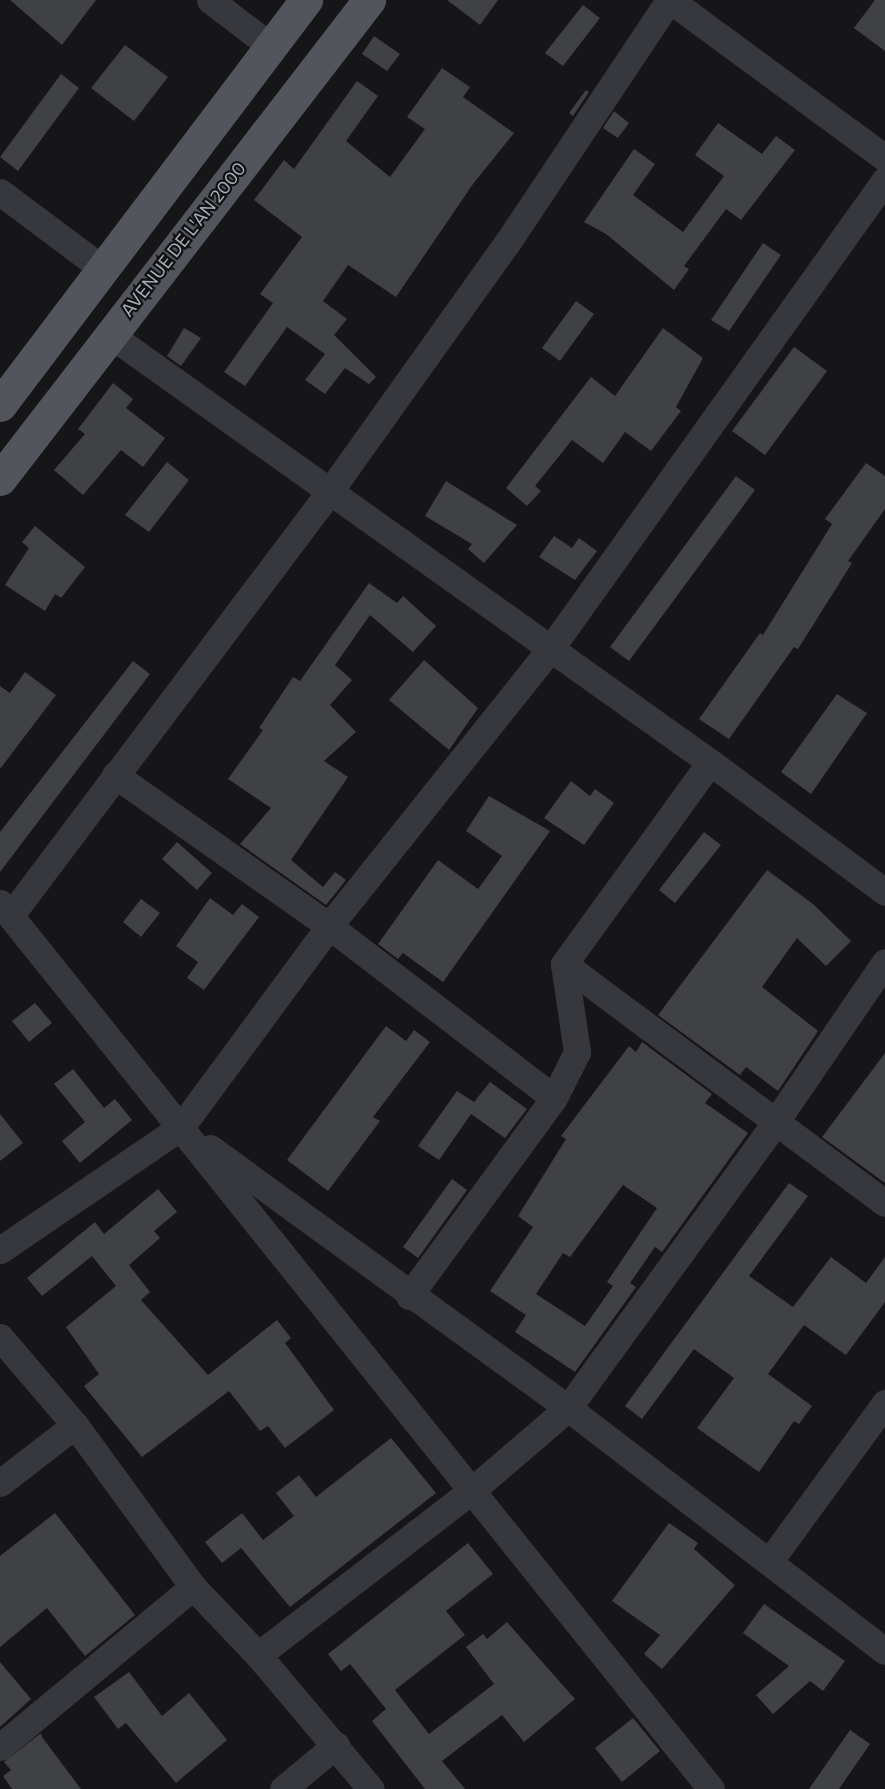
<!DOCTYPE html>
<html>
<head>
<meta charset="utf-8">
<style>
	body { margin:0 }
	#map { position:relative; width:885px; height:1789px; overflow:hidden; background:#161618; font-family:Commissioner,sans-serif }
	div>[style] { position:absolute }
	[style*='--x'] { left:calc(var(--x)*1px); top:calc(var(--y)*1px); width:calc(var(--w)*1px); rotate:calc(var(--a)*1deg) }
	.building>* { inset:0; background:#404145 }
	.minor>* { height:27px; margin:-13.5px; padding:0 13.5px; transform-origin:13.5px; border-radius:13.5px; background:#37383d }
	.major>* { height:33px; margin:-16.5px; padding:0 16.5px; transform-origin:16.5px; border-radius:16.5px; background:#53555c }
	span { translate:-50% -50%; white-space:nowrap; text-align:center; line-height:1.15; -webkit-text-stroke:4.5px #111113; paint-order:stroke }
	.street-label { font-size:18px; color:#a8adb8 }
</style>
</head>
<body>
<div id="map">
	<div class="building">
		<div style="clip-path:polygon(10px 0,96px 0,62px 45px)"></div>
		<div style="clip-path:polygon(447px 0,498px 0,480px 25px)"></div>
		<div style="clip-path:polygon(875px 0,885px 0,885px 51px,854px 28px)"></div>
		<div style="clip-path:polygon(583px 5px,600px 18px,563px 66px,545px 53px)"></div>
		<div style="clip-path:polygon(374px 36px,400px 54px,387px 71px,362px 54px)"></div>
		<div style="clip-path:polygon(125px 45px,168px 77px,134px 121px,91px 88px)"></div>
		<div style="clip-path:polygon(442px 68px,470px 87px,463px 97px,514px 133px,473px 184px,396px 297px,348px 265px,323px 301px,347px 319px,334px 335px,376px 377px,369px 384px,345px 368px,325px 394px,305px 380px,325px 354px,287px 327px,245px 386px,224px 372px,273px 303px,260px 294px,302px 237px,254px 200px,284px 160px,294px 169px,357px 81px,378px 96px,346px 141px,390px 177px,425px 129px,407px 117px)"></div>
		<div style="clip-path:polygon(61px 74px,79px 88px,18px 171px,0 157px)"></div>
		<div style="clip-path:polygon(586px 90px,589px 92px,573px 116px,569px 113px)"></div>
		<div style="clip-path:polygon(614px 111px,629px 123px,618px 138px,603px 128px)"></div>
		<div style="clip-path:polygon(718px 123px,762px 154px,776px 136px,795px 150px,741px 220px,726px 209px,684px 266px,689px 269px,674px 290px,606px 234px,584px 222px,634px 149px,655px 164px,633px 195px,683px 232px,724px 176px,695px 155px)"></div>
		<div style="clip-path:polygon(763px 243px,781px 255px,729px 331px,711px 320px)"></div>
		<div style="clip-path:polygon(576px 301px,594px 314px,560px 361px,542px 348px)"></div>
		<div style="clip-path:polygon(184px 328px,201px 338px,181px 366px,167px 356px)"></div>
		<div style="clip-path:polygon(663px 328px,703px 358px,676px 407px,681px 411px,651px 451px,625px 432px,603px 463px,572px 440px,535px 486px,541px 491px,527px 506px,506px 488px,591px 377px,615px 396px)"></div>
		<div style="clip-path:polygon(794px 347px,827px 371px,765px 455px,732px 431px)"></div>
		<div style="clip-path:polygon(113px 383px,133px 399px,126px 408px,165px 438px,143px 467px,121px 450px,83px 495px,54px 470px,85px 434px,78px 429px)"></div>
		<div style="clip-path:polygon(167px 462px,189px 480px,149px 532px,125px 515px)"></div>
		<div style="clip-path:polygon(866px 463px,885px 476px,885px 509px,848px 561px,852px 563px,798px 649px,794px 647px,729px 739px,699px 719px,760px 633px,763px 635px,832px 524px,825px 519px)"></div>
		<div style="clip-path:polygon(736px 476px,755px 490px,629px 661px,610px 647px)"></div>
		<div style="clip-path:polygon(446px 481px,517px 525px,484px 563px,468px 549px,472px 544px,425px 516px)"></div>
		<div style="clip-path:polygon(35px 526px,85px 567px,61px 598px,55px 594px,45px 611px,5px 585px,29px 548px,22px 542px)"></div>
		<div style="clip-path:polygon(554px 536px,572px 548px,579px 538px,597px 551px,575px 580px,539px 557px)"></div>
		<div style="clip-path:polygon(369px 583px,397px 603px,403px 596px,436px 626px,413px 652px,370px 615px,335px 665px,352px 680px,330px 705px,356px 732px,324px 761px,348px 777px,291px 860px,323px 887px,335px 872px,346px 880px,326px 905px,240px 844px,271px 808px,228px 779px,263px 730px,259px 728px,293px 677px,300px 681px)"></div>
		<div style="clip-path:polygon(424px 660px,478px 708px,449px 750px,389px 700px)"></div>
		<div style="clip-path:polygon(133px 661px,150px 674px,0 872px,0 832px)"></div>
		<div style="clip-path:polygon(25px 672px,56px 695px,0 769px,0 686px,10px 693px)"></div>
		<div style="clip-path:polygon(837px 694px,867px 713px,811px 794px,781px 772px)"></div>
		<div style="clip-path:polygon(571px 781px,590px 796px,595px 789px,614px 803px,584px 845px,544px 818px)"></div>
		<div style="clip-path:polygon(489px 796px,550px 831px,443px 982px,403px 953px,398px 959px,378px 944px,438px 860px,478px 889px,502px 856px,466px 831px)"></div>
		<div style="clip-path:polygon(704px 832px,721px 845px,675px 903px,659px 890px)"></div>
		<div style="clip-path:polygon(177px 842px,212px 873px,197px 890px,162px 859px)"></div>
		<div style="clip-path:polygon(767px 870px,813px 904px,851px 941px,826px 966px,797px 938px,762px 987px,818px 1031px,778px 1091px,746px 1067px,740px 1075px,658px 1015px)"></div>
		<div style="clip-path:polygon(210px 898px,233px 915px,242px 904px,259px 917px,204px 990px,187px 978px,198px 962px,176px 946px)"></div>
		<div style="clip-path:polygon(141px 899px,160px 913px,141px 937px,123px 922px)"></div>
		<div style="clip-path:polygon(35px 1003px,52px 1023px,29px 1042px,12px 1021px)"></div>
		<div style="clip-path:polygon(386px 1026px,406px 1041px,414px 1030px,430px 1042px,373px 1117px,380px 1121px,328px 1191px,287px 1160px)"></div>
		<div style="clip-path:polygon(evenodd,642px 1042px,712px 1094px,705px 1103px,748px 1133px,662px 1252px,655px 1247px,630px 1283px,636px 1287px,575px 1372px,515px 1332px,526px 1315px,490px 1291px,533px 1227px,518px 1216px,566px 1139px,561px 1136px,629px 1046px,636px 1052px,642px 1042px,623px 1185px,657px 1208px,607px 1282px,613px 1286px,585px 1326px,536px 1294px,563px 1253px,570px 1257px,623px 1185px)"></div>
		<div style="clip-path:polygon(885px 1053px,885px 1183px,822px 1137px)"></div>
		<div style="clip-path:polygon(73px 1069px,104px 1108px,115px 1099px,132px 1120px,80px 1163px,62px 1141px,85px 1122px,54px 1084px)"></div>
		<div style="clip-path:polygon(490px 1082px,527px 1109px,505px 1138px,471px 1114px,439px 1160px,418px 1146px,457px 1091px,474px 1102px)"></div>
		<div style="clip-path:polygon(0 1114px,23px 1143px,0 1161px)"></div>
		<div style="clip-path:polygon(452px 1179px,467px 1190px,418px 1258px,403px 1247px)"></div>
		<div style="clip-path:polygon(789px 1183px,808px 1196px,749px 1276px,793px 1307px,831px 1257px,866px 1283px,885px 1257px,885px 1302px,846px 1355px,804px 1325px,768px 1374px,812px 1406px,799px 1424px,794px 1421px,759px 1472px,697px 1428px,734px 1378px,694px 1349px,642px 1419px,625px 1406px)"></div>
		<div style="clip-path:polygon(158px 1189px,177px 1212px,154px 1231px,160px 1238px,129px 1265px,150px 1292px,141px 1300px,208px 1375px,277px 1320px,291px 1338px,285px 1343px,334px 1410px,285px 1448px,268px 1426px,260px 1431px,229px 1391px,142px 1457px,84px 1386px,99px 1374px,66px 1327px,116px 1286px,92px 1256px,42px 1296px,27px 1278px,95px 1222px,104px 1234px)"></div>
		<div style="clip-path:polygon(391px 1438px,436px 1493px,290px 1607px,241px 1548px,222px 1563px,205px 1542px,242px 1513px,263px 1540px,294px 1516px,276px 1493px,299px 1475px,316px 1497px)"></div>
		<div style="clip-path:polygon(55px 1513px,135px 1615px,85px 1656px,47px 1608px,0 1647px,0 1556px)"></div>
		<div style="clip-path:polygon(669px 1523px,698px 1543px,694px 1549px,735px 1585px,662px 1669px,644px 1654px,660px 1635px,612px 1601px)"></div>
		<div style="clip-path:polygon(468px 1543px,493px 1574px,446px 1611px,465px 1635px,395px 1690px,429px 1734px,494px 1684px,466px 1647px,483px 1634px,487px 1639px,507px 1622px,575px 1699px,524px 1742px,502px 1715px,442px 1761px,465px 1789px,425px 1789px,372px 1721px,386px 1709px,350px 1664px,341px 1671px,328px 1654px)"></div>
		<div style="clip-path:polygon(764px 1604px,845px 1661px,823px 1691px,810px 1681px,773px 1714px,756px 1695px,789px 1666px,743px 1633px)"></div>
		<div style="clip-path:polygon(0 1662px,31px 1699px,0 1727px)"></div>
		<div style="clip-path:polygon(129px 1672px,162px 1716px,189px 1693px,227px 1740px,176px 1783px,126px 1723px,118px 1729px,94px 1697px)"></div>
		<div style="clip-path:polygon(633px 1718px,660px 1751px,622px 1782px,595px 1748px)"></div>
		<div style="clip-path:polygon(850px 1730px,870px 1744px,839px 1789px,809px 1789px)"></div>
		<div style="clip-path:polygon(41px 1733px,42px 1737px,81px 1789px,12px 1789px,3px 1776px,11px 1770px,4px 1762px)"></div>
	</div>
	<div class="minor">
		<div style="--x:210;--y:0;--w:74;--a:37.3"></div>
		<div style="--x:670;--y:0;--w:267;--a:36.3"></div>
		<div style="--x:0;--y:192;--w:129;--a:36.8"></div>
		<div style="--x:109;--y:334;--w:738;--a:35.46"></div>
		<div style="--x:710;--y:762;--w:218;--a:36.6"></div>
		<div style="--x:115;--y:775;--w:262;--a:35.2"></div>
		<div style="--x:329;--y:926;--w:283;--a:37.4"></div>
		<div style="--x:0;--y:903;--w:1136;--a:51.25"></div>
		<div style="--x:11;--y:915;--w:531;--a:-53.04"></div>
		<div style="--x:330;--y:491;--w:315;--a:-54.5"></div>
		<div style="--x:513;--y:234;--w:281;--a:-56.3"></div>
		<div style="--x:564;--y:964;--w:400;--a:36.7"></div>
		<div style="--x:210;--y:1148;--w:442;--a:36"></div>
		<div style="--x:568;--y:1408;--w:399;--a:37.5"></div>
		<div style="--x:0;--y:1250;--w:219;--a:-34.2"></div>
		<div style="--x:181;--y:1127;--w:250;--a:-53.6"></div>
		<div style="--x:329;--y:926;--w:356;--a:-51.4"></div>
		<div style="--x:551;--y:648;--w:575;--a:-54.49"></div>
		<div style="--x:409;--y:1296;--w:245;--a:-53.8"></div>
		<div style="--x:554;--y:1098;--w:51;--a:-63.4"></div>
		<div style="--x:577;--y:1052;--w:89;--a:-98.4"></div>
		<div style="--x:564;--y:964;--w:249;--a:-54.1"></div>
		<div style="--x:0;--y:1337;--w:116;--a:49.6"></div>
		<div style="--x:75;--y:1425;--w:200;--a:53.9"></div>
		<div style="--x:193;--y:1587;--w:94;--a:46.3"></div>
		<div style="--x:258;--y:1655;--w:175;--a:49.9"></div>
		<div style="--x:0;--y:1483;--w:95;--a:-37.7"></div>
		<div style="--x:769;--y:1562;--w:197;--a:-53.9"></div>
		<div style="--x:258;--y:1655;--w:267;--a:-37.6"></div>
		<div style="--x:470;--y:1492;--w:129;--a:-40.6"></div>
		<div style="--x:568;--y:1408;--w:351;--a:-54"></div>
		<div style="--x:774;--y:1124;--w:196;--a:-55.6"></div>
		<div style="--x:0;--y:1747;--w:251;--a:-39.7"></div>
		<div style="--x:283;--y:1789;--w:69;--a:-39.7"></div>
	</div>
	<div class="major">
		<div style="--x:0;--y:405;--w:508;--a:-52.93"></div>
		<div style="--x:0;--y:479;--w:605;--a:-52.39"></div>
	</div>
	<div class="street-label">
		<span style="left:183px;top:239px;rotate:-52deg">AVENUE DE L'AN 2000</span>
	</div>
</div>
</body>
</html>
